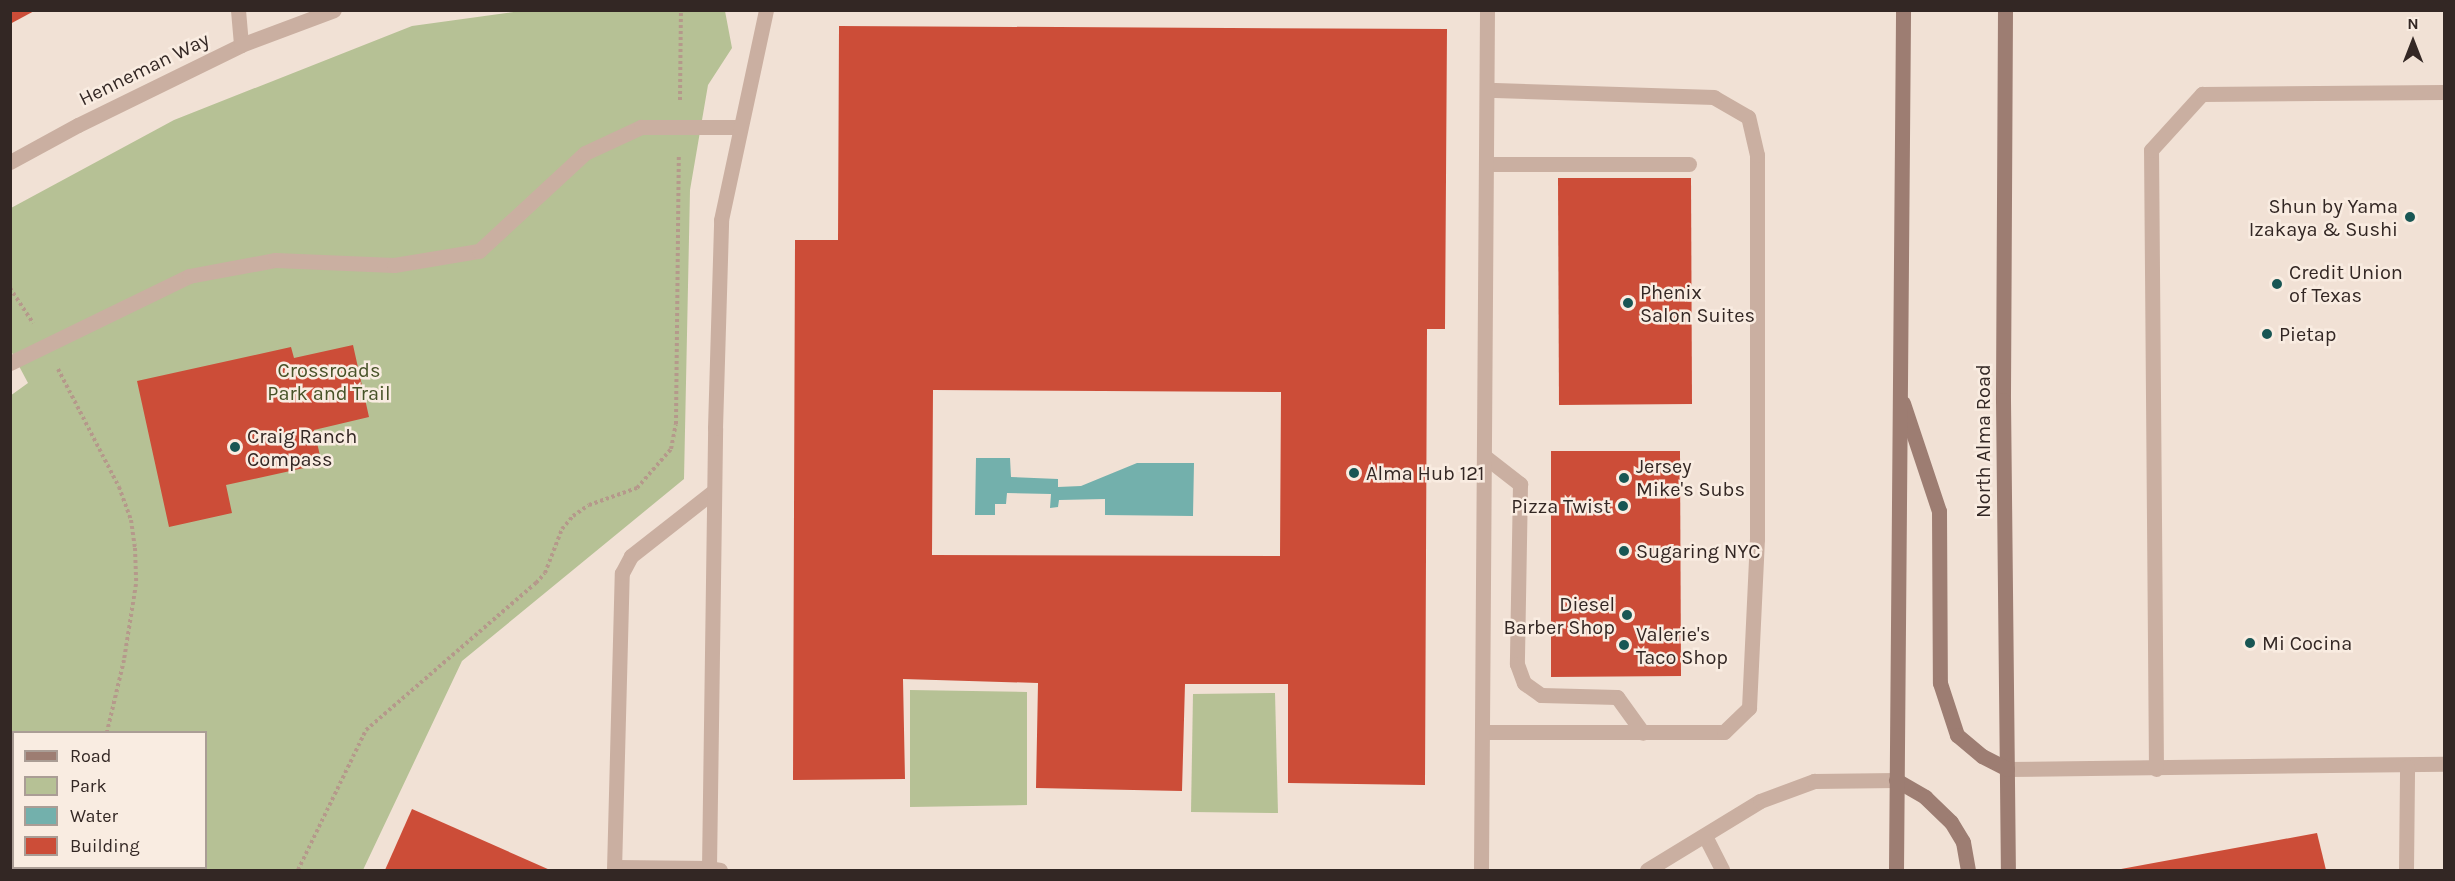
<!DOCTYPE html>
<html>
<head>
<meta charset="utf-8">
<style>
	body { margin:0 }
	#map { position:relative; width:2455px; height:881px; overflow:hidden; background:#f1e1d5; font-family:Karla,sans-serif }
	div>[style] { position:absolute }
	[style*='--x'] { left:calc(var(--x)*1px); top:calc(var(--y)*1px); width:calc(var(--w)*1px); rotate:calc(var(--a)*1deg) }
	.green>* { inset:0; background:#b6c195 }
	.water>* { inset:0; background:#73b0ac }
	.building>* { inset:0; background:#cc4d38 }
	.path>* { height:4px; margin-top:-2px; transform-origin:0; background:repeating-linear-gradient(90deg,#b5998b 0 3px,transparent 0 6px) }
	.service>* { height:15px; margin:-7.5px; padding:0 7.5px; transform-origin:7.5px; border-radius:7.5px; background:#caafa1 }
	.minor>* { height:15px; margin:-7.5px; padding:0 7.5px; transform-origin:7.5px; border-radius:7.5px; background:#caafa1 }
	.secondary>* { height:15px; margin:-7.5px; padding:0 7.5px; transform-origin:7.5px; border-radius:7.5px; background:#9d7d72 }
	.dots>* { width:16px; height:16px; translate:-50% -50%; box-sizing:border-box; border:3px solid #f9ece1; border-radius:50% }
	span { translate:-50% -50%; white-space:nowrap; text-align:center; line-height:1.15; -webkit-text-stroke:5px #f9ece1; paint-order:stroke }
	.street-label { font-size:20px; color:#332724 }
	.poi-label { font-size:20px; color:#332724 }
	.right { translate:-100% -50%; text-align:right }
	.left { translate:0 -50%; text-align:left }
	.park-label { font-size:20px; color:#475227 }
	.frame { position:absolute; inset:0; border:12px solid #332724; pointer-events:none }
	.legend { position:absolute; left:12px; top:731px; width:195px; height:138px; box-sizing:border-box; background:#f9ece1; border:2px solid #aa9d95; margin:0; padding:8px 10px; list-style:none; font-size:18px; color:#332724 }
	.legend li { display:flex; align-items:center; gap:12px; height:30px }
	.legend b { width:30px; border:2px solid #aa9d95 }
	.north { position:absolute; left:2383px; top:12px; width:60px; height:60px; -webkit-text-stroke:4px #f9ece1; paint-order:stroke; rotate:0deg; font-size:16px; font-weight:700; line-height:24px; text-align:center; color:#332724 }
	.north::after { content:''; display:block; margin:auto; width:21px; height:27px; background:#332724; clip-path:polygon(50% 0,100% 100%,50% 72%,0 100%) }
</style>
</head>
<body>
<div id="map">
	<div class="green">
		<div style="clip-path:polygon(evenodd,529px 10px,725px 11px,732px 48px,708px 85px,690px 190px,684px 479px,462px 661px,363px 870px,11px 870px,10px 396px,28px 383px,11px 351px,11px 208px,174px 120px,412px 26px,529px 10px,14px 732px,206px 732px,206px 868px,14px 868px,14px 732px)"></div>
		<div style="clip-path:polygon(910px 690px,1027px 692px,1027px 805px,910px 807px)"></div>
		<div style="clip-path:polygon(1275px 693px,1278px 813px,1191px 812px,1193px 694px)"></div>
	</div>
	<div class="water">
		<div style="clip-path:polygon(976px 458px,1010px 458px,1011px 477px,1058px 479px,1058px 487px,1081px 486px,1137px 463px,1194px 463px,1193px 516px,1105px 515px,1105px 499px,1059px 500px,1058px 507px,1050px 508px,1051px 494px,1007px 493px,1006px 504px,995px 504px,995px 515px,975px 515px)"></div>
	</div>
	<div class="building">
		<div style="clip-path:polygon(10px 10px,36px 10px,10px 24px)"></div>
		<div style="clip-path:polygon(evenodd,839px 26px,1447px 29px,1445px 329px,1427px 329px,1425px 785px,1288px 783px,1288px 684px,1185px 684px,1182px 791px,1036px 788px,1038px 683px,903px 679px,905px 779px,793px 780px,795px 240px,838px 240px,839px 26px,933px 390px,1281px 392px,1280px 556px,932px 555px,933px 390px)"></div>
		<div style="clip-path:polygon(1558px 178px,1691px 178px,1692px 404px,1559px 405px)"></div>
		<div style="clip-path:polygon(353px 345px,369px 417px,314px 430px,322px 464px,226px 485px,232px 513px,169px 527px,137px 381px,291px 347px,294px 358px)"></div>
		<div style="clip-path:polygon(1551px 451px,1680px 451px,1681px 676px,1551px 677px)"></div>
		<div style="clip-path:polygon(412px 809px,550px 870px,385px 870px)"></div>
		<div style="clip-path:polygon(2317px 833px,2326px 870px,2122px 870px,2121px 869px)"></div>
	</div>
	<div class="path">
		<div style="--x:680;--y:100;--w:90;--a:-89.4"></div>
		<div style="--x:10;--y:288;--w:42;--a:56.7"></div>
		<div style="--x:58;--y:369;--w:133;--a:62.7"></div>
		<div style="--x:119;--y:487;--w:35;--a:70"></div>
		<div style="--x:131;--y:520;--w:28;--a:82"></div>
		<div style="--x:135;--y:548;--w:36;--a:88"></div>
		<div style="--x:136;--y:584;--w:77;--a:99"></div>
		<div style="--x:124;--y:660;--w:74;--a:103.3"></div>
		<div style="--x:126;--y:870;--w:3;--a:-45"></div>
		<div style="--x:298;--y:870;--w:156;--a:-64.1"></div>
		<div style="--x:366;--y:730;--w:225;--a:-40.9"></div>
		<div style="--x:536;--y:583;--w:13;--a:-48"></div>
		<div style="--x:545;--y:573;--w:47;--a:-68.9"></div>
		<div style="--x:562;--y:529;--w:17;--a:-50"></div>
		<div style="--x:573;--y:516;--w:19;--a:-35"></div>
		<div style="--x:589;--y:505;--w:51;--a:-19.5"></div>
		<div style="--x:637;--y:488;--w:52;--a:-48.9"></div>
		<div style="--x:671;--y:449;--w:25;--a:-79"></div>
		<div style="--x:676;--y:424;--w:269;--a:-89.4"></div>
	</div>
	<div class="service">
		<div style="--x:238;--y:10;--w:35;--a:85"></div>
		<div style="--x:1486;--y:164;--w:203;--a:0"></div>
		<div style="--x:10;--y:363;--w:199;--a:-25.9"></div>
		<div style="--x:189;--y:276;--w:87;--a:-10.5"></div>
		<div style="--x:275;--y:260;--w:119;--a:2.4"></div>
		<div style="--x:394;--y:265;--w:86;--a:-9.4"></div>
		<div style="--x:479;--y:251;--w:144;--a:-42.8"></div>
		<div style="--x:585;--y:153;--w:62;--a:-24.9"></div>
		<div style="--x:641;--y:127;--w:99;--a:0"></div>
		<div style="--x:1484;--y:456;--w:46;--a:37.9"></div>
		<div style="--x:1520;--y:484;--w:180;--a:91"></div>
		<div style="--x:1517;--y:664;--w:20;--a:70"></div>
		<div style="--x:1524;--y:683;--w:21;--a:35"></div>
		<div style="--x:1541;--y:695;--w:76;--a:1.5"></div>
		<div style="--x:1617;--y:697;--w:44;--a:54.2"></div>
		<div style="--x:1482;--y:732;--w:242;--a:0"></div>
		<div style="--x:1724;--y:732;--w:35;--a:-44"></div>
		<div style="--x:1749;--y:708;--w:169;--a:-87.3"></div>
		<div style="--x:1757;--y:539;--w:384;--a:-90"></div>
		<div style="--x:1757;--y:155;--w:39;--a:-103"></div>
		<div style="--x:1748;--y:117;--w:39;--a:-150"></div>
		<div style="--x:1714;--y:97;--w:227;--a:-178.2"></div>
		<div style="--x:2007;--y:769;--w:437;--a:-0.7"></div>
		<div style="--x:2156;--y:769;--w:619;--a:-90.46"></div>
		<div style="--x:2151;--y:150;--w:76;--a:-47.7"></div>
		<div style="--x:2202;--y:94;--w:242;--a:-0.5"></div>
		<div style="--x:1705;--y:836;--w:38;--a:63"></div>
		<div style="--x:616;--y:867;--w:93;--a:0.6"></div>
		<div style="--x:614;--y:870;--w:297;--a:-88.5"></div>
		<div style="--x:622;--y:573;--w:19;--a:-62"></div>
		<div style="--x:631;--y:556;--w:105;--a:-38.1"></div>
		<div style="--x:720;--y:870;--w:11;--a:-170"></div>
		<div style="--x:709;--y:868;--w:440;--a:-89.2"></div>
		<div style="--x:715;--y:428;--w:208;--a:-88.3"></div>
		<div style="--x:721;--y:220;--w:215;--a:-77.9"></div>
		<div style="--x:1481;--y:870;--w:860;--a:-89.6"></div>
		<div style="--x:1647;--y:870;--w:132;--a:-31.4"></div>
		<div style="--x:1760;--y:801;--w:58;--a:-20.3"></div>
		<div style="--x:1814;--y:781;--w:82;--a:-0.7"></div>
		<div style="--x:2406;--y:870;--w:103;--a:-89.4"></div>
	</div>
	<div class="minor">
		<div style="--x:10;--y:162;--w:77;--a:-28.6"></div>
		<div style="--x:78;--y:125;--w:182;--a:-26.1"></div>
		<div style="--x:241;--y:45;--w:99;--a:-20.6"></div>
	</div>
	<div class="secondary">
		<div style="--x:2005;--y:10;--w:390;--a:90.3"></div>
		<div style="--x:2003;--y:400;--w:470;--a:89.4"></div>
		<div style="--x:1903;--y:403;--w:114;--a:71.6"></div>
		<div style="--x:1939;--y:511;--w:172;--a:89.7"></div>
		<div style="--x:1940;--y:683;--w:55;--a:71.9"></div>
		<div style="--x:1957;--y:735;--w:33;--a:40"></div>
		<div style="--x:1982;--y:756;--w:28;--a:27"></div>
		<div style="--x:1896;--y:780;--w:34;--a:30"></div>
		<div style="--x:1925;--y:797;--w:36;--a:44"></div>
		<div style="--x:1951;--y:822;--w:23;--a:59"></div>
		<div style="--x:1963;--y:842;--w:28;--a:80"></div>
		<div style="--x:1896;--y:870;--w:860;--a:-89.53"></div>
	</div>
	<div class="dots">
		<div style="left:2410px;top:217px;background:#185654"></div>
		<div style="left:2277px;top:284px;background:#185654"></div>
		<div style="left:1628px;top:303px;background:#185654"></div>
		<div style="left:2267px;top:334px;background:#185654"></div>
		<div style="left:235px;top:447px;background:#185654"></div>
		<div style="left:1354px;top:473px;background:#185654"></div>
		<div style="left:1624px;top:478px;background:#185654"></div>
		<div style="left:1623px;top:506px;background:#185654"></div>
		<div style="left:1624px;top:551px;background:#185654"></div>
		<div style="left:1627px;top:615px;background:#185654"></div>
		<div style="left:2250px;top:643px;background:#185654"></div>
		<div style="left:1624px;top:645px;background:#185654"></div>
	</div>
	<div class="street-label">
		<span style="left:144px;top:69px;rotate:-26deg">Henneman Way</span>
		<span style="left:1983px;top:441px;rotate:-90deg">North Alma Road</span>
	</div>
	<div class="poi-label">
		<span class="right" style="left:2398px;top:218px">Shun by Yama<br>Izakaya &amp; Sushi</span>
		<span class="left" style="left:2289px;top:284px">Credit Union<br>of Texas</span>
		<span class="left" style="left:1640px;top:304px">Phenix<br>Salon Suites</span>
		<span class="left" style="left:2279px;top:334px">Pietap</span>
		<span class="left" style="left:247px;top:448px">Craig Ranch<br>Compass</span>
		<span class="left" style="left:1636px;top:478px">Jersey<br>Mike's Subs</span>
		<span class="left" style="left:1366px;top:473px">Alma Hub 121</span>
		<span class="right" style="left:1611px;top:506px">Pizza Twist</span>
		<span class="left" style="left:1636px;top:551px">Sugaring NYC</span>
		<span class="right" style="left:1615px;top:616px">Diesel<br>Barber Shop</span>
		<span class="left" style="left:1636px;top:646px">Valerie's<br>Taco Shop</span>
		<span class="left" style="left:2262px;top:643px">Mi Cocina</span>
	</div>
	<div class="park-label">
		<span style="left:329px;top:382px">Crossroads<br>Park and Trail</span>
	</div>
	<div class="frame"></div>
	<ul class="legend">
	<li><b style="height:8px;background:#9d7d72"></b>Road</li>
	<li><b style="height:16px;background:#b6c195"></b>Park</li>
	<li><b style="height:16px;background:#73b0ac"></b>Water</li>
	<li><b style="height:16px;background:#cc4d38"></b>Building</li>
	</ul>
	<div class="north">N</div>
</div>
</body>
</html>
